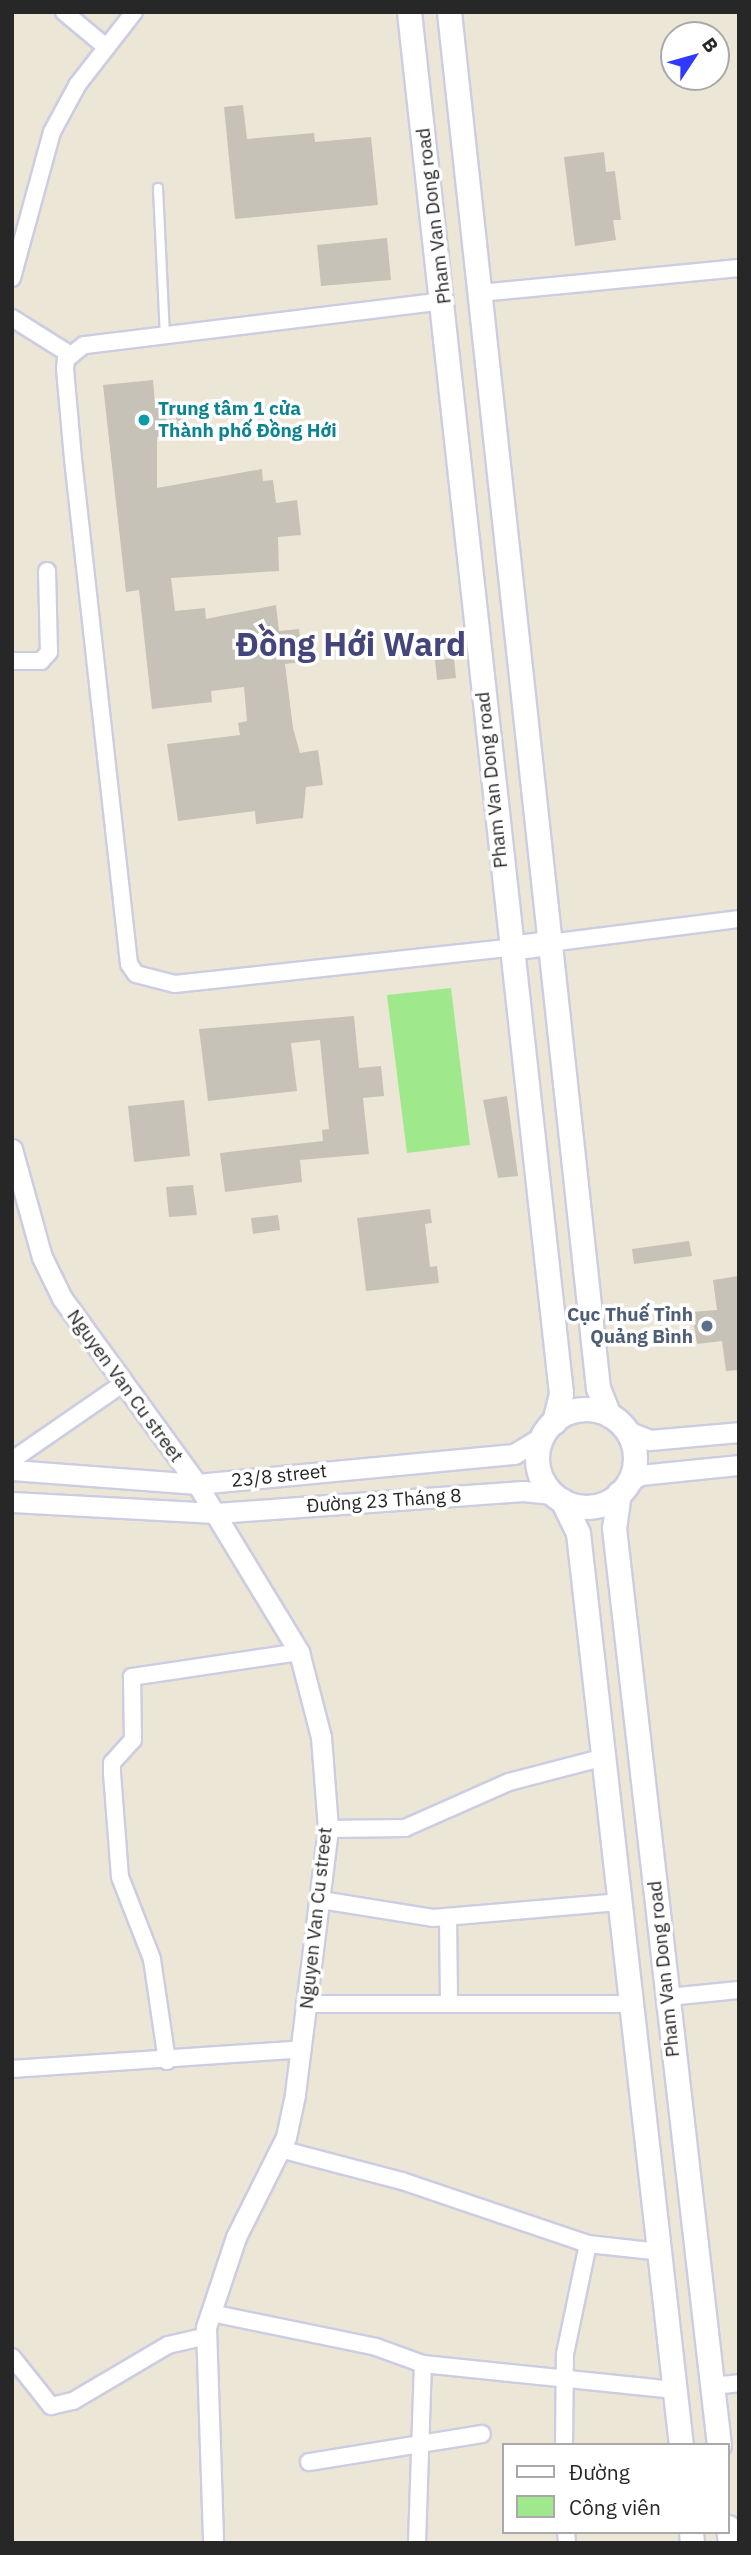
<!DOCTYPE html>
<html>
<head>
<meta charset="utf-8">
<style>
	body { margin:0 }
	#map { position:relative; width:751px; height:2555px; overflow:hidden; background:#ece6d6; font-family:"IBM Plex Sans",sans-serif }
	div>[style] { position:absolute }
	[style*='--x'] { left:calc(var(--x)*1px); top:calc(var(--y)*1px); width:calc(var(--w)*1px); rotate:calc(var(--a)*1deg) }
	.green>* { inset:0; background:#9fe98c }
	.building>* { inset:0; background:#c6c2b7 }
	.roads { filter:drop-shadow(2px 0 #cccde2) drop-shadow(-2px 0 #cccde2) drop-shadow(0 2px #cccde2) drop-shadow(0 -2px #cccde2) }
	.service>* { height:8px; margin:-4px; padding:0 4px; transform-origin:4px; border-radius:4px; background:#fff }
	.minor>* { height:16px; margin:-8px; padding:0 8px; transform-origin:8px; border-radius:8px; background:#fff }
	.tertiary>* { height:19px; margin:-9.5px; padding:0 9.5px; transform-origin:9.5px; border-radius:9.5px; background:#fff }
	.secondary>* { height:23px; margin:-11.5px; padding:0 11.5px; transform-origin:11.5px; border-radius:11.5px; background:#fff }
	.secondary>.ring { margin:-11.5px; padding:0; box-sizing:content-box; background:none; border:23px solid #fff; border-radius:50% }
	.dots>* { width:19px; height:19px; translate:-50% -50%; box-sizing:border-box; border:4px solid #fff; border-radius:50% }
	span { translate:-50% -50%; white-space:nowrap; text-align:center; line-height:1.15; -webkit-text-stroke:7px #fff; paint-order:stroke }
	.street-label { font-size:19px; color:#272727 }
	.culture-label { font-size:19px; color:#0d838f; font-weight:700 }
	.left { translate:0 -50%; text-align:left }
	.service-label { font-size:19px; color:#4e5e75; font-weight:700 }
	.right { translate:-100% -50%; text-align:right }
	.town-label { font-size:33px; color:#44467b; font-weight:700 }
	.frame { position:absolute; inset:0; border:14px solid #272727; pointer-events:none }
	.legend { position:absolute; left:502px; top:2443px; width:228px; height:91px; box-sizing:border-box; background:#fff; border:2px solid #a9a9a9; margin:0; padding:9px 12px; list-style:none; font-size:21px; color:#272727 }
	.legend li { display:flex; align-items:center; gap:14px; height:35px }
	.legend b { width:35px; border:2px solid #a9a9a9 }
	.north { position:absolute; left:660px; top:21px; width:70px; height:70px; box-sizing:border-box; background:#fff; border:2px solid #a9a9a9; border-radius:50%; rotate:54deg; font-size:19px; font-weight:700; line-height:28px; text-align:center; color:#272727 }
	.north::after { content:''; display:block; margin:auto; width:24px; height:32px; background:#3039ff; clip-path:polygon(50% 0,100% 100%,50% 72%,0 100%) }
</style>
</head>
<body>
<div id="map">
	<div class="green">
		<div style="clip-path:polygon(451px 988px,470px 1145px,407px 1153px,387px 995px)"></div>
	</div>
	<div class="building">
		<div style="clip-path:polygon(243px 105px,247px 139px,314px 133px,315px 142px,371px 137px,378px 205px,235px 219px,224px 107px)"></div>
		<div style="clip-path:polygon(604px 152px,606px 172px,615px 171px,621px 220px,613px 220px,616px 240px,575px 246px,564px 157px)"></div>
		<div style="clip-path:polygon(387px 238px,391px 280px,321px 286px,317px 245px)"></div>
		<div style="clip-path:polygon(153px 380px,155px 405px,181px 403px,184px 434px,157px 437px,157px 488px,262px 469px,263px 481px,273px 480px,276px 503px,297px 500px,301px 535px,278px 537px,279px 571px,171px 578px,175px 611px,205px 608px,206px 619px,276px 605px,279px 631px,299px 629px,303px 662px,285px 664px,293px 728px,300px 753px,318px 750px,323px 785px,306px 787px,303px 818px,256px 824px,255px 811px,178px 821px,167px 744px,240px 735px,238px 723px,247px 721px,244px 687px,211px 691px,212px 702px,152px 709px,139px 590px,126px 592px,103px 385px)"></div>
		<div style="clip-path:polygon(454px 658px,456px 678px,437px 680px,435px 660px)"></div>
		<div style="clip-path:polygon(354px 1016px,359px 1068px,381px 1066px,384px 1096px,363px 1098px,369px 1154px,300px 1160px,302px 1182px,225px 1192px,220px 1153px,323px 1141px,322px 1130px,329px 1129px,320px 1040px,291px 1043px,297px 1091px,208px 1101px,199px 1029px)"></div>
		<div style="clip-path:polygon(507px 1096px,518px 1176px,498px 1178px,483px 1100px)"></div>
		<div style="clip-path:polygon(184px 1100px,190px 1156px,134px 1162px,128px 1106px)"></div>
		<div style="clip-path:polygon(193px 1185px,197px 1215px,169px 1217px,166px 1187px)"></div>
		<div style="clip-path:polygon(430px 1209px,432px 1223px,425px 1224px,430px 1267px,437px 1266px,439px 1283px,366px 1291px,357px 1218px)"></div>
		<div style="clip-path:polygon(278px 1215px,280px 1230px,253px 1234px,251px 1218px)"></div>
		<div style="clip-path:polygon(689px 1241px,692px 1256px,634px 1264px,632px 1249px)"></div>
		<div style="clip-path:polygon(739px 1276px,739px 1370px,726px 1371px,722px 1341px,697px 1344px,692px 1312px,717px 1310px,713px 1280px)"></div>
	</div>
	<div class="roads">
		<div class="service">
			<div style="--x:158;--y:188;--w:146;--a:87.3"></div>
		</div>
		<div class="minor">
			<div style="--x:64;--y:12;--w:55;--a:39.8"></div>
			<div style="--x:12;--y:278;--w:151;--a:-74.7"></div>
			<div style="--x:52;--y:132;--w:55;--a:-61.6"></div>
			<div style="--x:78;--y:84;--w:91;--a:-52.1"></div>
			<div style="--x:480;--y:293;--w:260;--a:-5.5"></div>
			<div style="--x:444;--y:301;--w:363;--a:173"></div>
			<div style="--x:84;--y:345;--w:23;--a:142"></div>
			<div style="--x:66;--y:359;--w:10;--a:96"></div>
			<div style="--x:65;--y:369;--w:90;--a:84.9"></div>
			<div style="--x:73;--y:459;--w:508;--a:83.67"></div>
			<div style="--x:129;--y:964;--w:12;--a:55"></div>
			<div style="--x:136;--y:974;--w:40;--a:14.4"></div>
			<div style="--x:175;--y:984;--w:336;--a:-6.2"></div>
			<div style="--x:12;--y:318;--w:70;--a:32.1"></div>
			<div style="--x:12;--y:661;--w:29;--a:0"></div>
			<div style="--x:41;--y:661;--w:12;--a:-48"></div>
			<div style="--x:49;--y:652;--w:81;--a:-91.4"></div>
			<div style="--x:549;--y:943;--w:192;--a:-7.2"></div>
			<div style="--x:12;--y:1460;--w:134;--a:-34.6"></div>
			<div style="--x:328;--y:1829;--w:77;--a:-0.7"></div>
			<div style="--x:405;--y:1828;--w:114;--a:-23.9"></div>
			<div style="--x:509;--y:1782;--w:99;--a:-14.6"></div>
			<div style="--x:321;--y:1900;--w:113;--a:9.1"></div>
			<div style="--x:433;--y:1918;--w:189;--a:-4.9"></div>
			<div style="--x:448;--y:1917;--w:87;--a:89.3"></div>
			<div style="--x:668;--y:1997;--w:71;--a:-5.6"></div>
			<div style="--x:308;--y:2004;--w:324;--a:0"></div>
			<div style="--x:167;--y:2061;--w:103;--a:-98.4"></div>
			<div style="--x:152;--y:1959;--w:88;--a:-111.3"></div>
			<div style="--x:120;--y:1877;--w:104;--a:-94.4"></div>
			<div style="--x:112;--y:1773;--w:10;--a:-90"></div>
			<div style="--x:112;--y:1763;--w:31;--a:-48"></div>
			<div style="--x:133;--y:1740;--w:63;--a:-90.9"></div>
			<div style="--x:132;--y:1677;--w:169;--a:-8.5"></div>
			<div style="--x:12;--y:2069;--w:291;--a:-3.9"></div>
			<div style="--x:280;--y:2149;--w:126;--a:14.7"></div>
			<div style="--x:402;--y:2181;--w:196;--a:18.7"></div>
			<div style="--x:588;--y:2244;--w:72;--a:6.3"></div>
			<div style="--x:211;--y:2313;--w:168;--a:11.6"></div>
			<div style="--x:376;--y:2347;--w:50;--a:19.9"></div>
			<div style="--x:423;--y:2364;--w:253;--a:5.9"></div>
			<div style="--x:12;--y:2357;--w:63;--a:51.5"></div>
			<div style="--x:51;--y:2406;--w:23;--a:-13"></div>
			<div style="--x:73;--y:2401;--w:110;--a:-30.5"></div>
			<div style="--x:168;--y:2345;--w:39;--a:-13"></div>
			<div style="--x:712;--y:2386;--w:27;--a:-6"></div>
			<div style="--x:564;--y:2445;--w:91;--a:-89.4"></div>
			<div style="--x:565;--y:2354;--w:112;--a:-78.2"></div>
			<div style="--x:309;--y:2462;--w:175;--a:-9.2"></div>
			<div style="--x:566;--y:2532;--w:11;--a:85"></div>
			<div style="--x:417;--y:2543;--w:179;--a:-88.1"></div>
		</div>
		<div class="tertiary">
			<div style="--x:12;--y:1149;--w:112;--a:74.5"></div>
			<div style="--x:42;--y:1257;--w:46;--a:64"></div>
			<div style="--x:62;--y:1298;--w:230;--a:54"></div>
			<div style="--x:197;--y:1484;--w:197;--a:58.7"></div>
			<div style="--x:299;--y:1652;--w:88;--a:75.5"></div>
			<div style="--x:321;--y:1737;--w:92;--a:85.6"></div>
			<div style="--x:328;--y:1829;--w:268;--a:97.1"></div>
			<div style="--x:295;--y:2095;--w:43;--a:102.1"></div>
			<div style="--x:286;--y:2137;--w:112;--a:116.6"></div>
			<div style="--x:236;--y:2237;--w:95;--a:108.4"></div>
			<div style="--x:206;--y:2327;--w:216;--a:88.1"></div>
			<div style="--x:625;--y:1430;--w:27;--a:22"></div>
			<div style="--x:650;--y:1440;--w:89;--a:-5.1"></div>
			<div style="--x:12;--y:1470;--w:186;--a:4.3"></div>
			<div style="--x:197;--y:1484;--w:318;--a:-5.4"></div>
			<div style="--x:514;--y:1454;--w:33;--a:-31"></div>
			<div style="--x:628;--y:1483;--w:14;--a:-34"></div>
			<div style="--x:640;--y:1475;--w:100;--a:-5.8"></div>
			<div style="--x:12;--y:1502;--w:204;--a:3.1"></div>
			<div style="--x:216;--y:1513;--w:308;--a:-4.1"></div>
			<div style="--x:523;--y:1491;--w:30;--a:6"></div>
		</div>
		<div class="secondary">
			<div style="--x:409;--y:12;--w:1390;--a:83.72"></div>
			<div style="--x:561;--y:1394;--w:29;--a:104"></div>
			<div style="--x:449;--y:12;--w:1384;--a:83.82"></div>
			<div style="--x:598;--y:1388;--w:29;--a:68"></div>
			<div style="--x:509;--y:948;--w:40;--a:-7.1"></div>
			<div class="ring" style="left:537px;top:1409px;width:75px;height:75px"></div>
			<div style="--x:619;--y:1493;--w:35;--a:98"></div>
			<div style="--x:614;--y:1528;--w:923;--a:83.47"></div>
			<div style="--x:562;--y:1500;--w:37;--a:64"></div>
			<div style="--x:578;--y:1533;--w:918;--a:83.56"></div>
			<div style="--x:728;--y:2527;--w:16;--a:83"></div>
			<div style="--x:691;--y:2532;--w:11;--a:85"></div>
		</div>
	</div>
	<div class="dots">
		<div style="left:144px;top:420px;background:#0f9aa8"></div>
		<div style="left:707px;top:1326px;background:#5c6f8a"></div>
	</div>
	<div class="street-label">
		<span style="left:434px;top:216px;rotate:-97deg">Pham Van Dong road</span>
		<span style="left:492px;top:780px;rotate:-96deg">Pham Van Dong road</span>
		<span style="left:125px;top:1386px;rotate:54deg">Nguyen Van Cu street</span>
		<span style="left:279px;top:1476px;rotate:-6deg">23/8 street</span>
		<span style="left:384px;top:1501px;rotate:-4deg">Đường 23 Tháng 8</span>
		<span style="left:316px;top:1918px;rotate:-84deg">Nguyen Van Cu street</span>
		<span style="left:664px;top:1969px;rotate:-96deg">Pham Van Dong road</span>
	</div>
	<div class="culture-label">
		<span class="left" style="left:158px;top:420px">Trung tâm 1 cửa<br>Thành phố Đồng Hới</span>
	</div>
	<div class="service-label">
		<span class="right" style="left:693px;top:1326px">Cục Thuế Tỉnh<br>Quảng Bình</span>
	</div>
	<div class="town-label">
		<span style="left:351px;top:644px">Đồng Hới Ward</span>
	</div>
	<div class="frame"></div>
	<ul class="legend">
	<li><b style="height:9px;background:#fff"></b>Đường</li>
	<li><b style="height:19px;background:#9fe98c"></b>Công viên</li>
	</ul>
	<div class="north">B</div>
</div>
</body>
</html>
